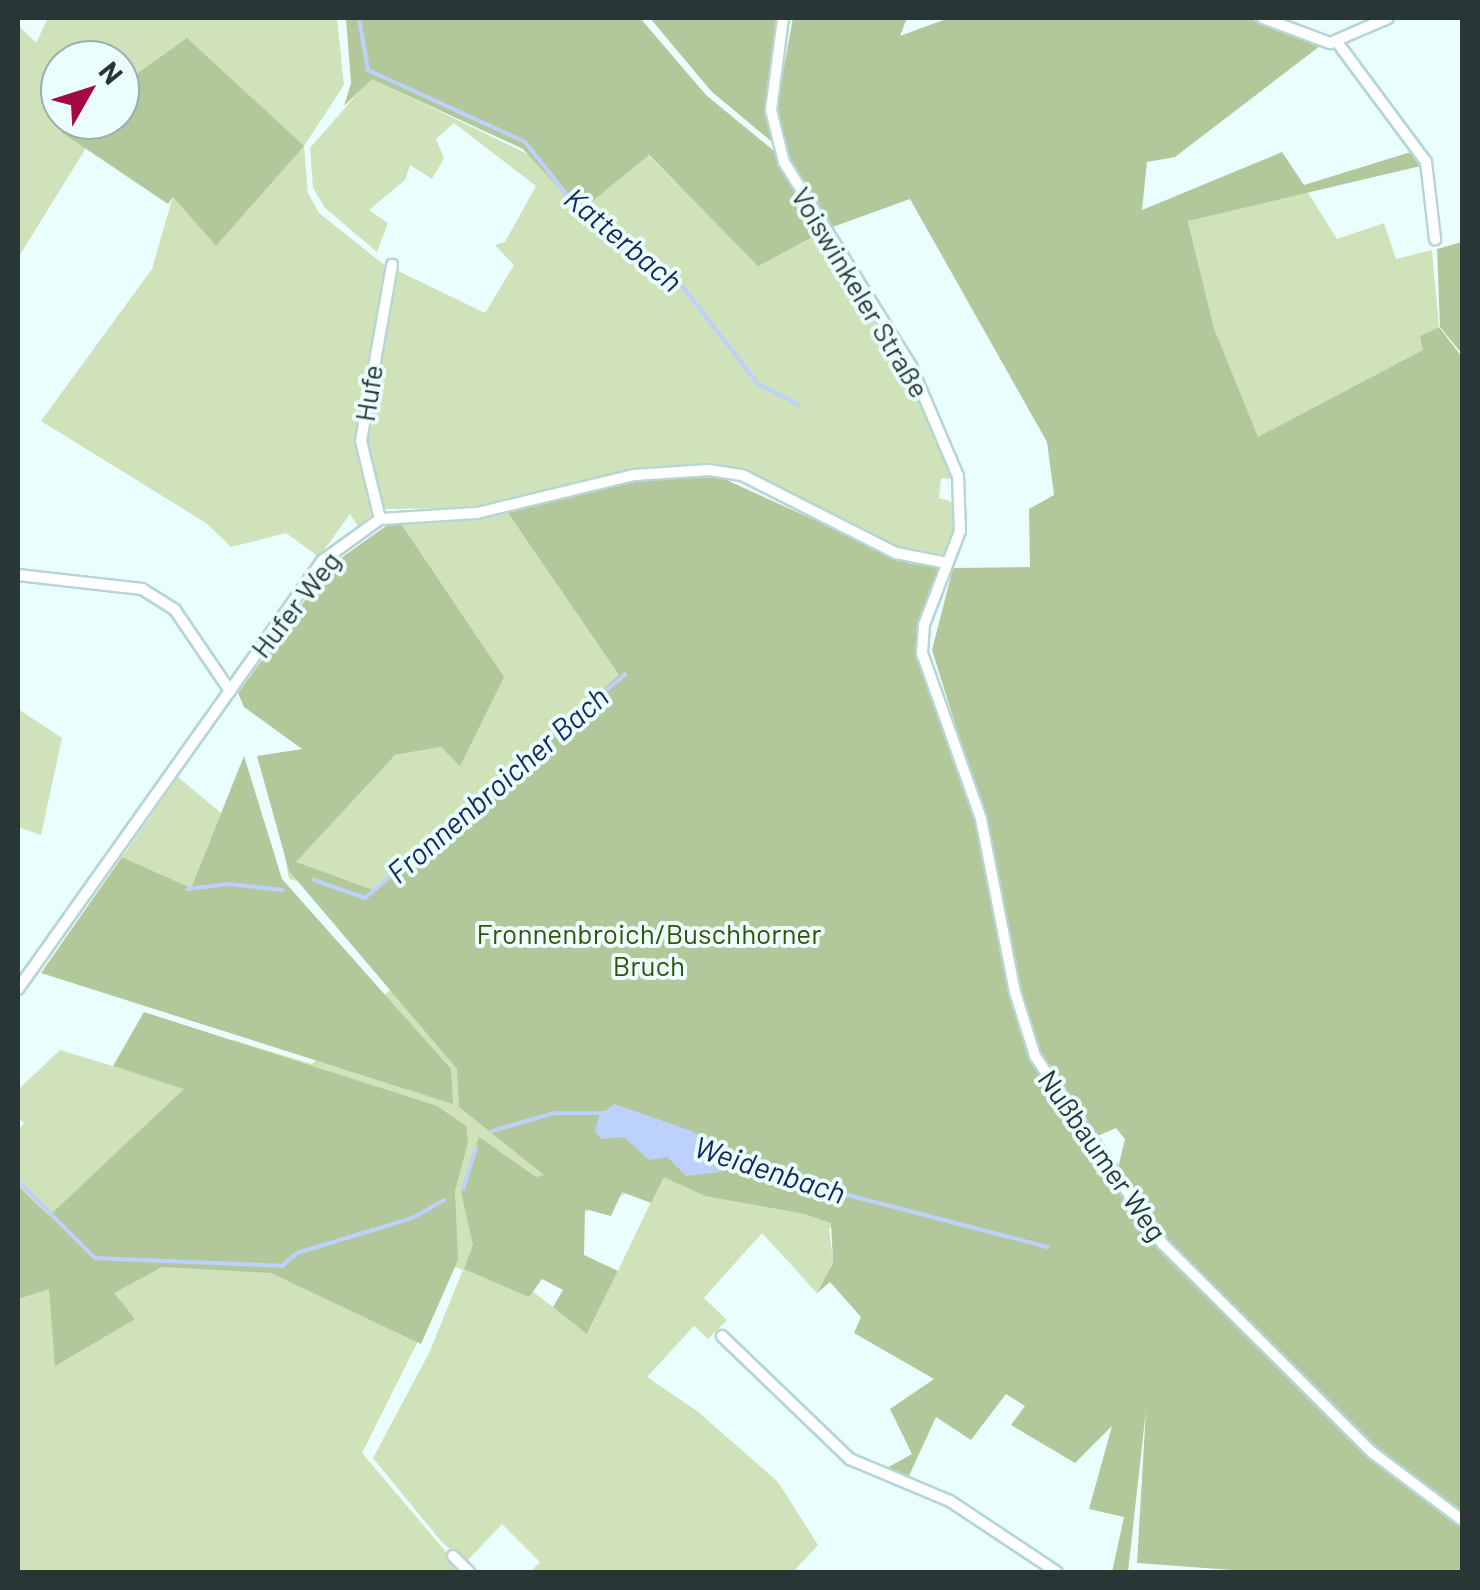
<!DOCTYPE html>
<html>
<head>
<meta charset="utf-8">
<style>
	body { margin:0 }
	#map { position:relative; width:1480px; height:1590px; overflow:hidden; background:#ebfefe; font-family:Barlow,sans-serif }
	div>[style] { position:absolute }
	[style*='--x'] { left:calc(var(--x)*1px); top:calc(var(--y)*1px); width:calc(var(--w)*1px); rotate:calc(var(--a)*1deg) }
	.green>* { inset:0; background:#d0e2ba }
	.forest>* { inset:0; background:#b3c89a }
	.water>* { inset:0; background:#bdd1fe }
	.stream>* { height:4px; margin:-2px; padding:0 2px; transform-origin:2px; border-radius:2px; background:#bdd1fe }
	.roads { filter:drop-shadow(2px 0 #b6d5d5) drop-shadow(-2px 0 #b6d5d5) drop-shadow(0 2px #b6d5d5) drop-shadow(0 -2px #b6d5d5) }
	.minor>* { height:10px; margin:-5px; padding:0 5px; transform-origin:5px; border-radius:5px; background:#fff }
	span { translate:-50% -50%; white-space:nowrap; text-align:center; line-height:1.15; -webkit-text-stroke:8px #ebfefe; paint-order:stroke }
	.street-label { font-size:28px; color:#293636 }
	.park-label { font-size:28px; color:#38500a }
	.water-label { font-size:30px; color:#17285d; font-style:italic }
	.frame { position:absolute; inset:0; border:20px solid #293636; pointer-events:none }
	.north { position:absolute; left:40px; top:40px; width:100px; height:100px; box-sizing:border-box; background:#ebfefe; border:2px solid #9daeae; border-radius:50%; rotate:51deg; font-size:28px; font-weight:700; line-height:40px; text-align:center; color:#293636 }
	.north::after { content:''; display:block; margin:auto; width:35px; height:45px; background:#a4093f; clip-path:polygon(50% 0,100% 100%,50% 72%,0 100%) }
</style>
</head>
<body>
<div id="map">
	<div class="green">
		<div style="clip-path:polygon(48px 18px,337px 18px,344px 85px,304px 146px,308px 193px,319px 213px,388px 268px,360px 422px,371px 515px,359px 528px,350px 514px,319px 557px,286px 533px,231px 547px,206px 523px,41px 421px,152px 269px,173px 196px,215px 245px,187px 39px,120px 86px,120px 60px,60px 60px,61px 131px,86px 148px,18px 258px,18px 25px,36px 43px)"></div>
		<div style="clip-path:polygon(371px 78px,604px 191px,648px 155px,758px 265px,822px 232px,912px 370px,947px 457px,952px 479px,941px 478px,939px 498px,959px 504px,959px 533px,949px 562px,915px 555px,709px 466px,644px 470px,483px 508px,383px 509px,365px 439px,394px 269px,485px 313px,514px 265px,495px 245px,505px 242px,536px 186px,454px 123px,436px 139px,444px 158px,432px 179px,410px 165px,405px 180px,369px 210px,388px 223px,377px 252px,325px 208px,313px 188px,310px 148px)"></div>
		<div style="clip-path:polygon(1307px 191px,1337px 239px,1384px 223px,1396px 259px,1432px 250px,1439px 327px,1420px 336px,1424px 350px,1258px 438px,1214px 328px,1188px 220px)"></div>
		<div style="clip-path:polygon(evenodd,506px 510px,617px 672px,1094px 1151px,1125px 1197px,829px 1228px,833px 1261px,817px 1293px,762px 1233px,704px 1298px,727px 1320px,708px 1339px,694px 1326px,647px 1377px,697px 1411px,778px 1482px,818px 1545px,793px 1572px,530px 1572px,540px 1562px,502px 1524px,465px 1563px,441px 1541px,373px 1458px,429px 1353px,463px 1270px,455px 1267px,362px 1453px,463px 1572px,18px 1572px,18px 1130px,24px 1123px,18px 1118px,18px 1090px,60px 1050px,185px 1088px,233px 1040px,312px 1064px,410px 971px,305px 883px,289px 879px,285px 857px,395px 755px,441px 747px,461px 765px,397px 518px,506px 510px,663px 1177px,588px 1333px,533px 1292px,578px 1215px,663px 1177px)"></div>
		<div style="clip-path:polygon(18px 709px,62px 738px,41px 835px,18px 827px)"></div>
		<div style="clip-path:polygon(178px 777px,221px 813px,191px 888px,122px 857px)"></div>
	</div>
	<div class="forest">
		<div style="clip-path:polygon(346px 18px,640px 18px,706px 95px,779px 155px,822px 232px,758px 266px,649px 155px,580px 211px,523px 149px,372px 79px,344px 106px,351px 83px)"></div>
		<div style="clip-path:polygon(650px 18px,780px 18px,766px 103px,771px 141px,711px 91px)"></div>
		<div style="clip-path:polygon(evenodd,793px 18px,907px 18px,900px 36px,949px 18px,1248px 18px,1320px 46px,1175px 157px,1147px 162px,1142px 210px,1282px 152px,1304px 185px,1414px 151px,1425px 165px,1188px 221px,1214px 328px,1258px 437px,1423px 350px,1420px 336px,1439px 327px,1462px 357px,1462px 1572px,1259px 1572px,1137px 1563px,1146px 1410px,1128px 1572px,1112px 1572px,1124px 1517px,1089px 1509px,1112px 1426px,1075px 1463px,1011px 1425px,1025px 1406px,1006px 1394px,971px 1440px,936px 1417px,908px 1478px,885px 1469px,912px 1454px,890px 1409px,934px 1379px,854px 1333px,861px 1317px,830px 1282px,817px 1293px,833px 1262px,831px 1223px,805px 1214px,705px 1196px,664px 1177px,651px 1203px,622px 1192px,611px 1216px,585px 1209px,584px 1255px,618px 1271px,587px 1334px,553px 1307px,563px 1290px,542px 1279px,529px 1297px,464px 1269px,473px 1245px,461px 1192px,479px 1137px,536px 1177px,544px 1175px,459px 1107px,457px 1069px,289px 871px,257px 756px,302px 749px,244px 707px,238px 693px,330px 566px,397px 518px,504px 677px,460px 766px,441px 747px,395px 755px,296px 862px,376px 891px,619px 675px,506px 510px,661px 476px,722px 478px,911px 564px,946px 567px,925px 650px,984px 816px,932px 650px,953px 568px,1030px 567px,1029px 509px,1054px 495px,1047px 442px,910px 199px,827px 229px,784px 152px,775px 116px,793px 18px,1116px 1128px,1125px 1139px,1118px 1168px,1096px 1175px,1095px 1137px,1116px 1128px)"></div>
		<div style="clip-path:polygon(187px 38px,304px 146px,216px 246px,173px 197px,168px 204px,61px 132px,65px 120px,120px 120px,120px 86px)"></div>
		<div style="clip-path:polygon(1462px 242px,1462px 354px,1440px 327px,1437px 249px)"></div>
		<div style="clip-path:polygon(244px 756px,282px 879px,451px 1069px,453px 1104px,41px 973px,122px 857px,191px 888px)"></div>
		<div style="clip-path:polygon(144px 1012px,437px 1106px,466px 1126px,468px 1142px,455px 1191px,458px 1260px,421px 1344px,271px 1273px,162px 1267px,114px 1293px,135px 1319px,55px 1366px,49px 1289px,18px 1299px,18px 1186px,49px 1216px,184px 1089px,113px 1066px)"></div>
	</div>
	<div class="water">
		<div style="clip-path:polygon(614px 1104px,692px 1131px,730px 1162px,726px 1171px,686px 1176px,667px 1157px,649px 1160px,624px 1137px,601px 1139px,595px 1131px,599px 1116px)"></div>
	</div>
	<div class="stream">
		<div style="--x:359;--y:18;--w:53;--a:80.2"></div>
		<div style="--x:368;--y:70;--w:173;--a:24.6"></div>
		<div style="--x:525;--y:142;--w:73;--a:51.7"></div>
		<div style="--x:570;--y:199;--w:143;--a:37.9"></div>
		<div style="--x:683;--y:287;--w:123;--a:52.3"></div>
		<div style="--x:758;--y:384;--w:46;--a:27.1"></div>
		<div style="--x:314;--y:880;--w:54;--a:19.4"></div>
		<div style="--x:365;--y:898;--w:343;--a:-40.7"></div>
		<div style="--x:187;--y:889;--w:42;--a:-6.8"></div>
		<div style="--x:229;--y:884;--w:54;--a:6.3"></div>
		<div style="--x:492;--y:1131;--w:65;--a:-16.2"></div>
		<div style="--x:554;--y:1113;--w:50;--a:0"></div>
		<div style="--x:721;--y:1155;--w:54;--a:21.8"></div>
		<div style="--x:771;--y:1175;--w:286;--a:14.6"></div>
		<div style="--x:18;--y:1181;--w:109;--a:45"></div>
		<div style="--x:95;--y:1258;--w:187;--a:2.4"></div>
		<div style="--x:282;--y:1266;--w:20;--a:-41"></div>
		<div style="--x:297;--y:1253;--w:120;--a:-16.9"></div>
		<div style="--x:412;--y:1218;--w:37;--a:-29"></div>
		<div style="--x:463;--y:1189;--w:43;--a:-72.4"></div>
	</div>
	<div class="roads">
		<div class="minor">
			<div style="--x:783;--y:18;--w:93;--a:97.4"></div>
			<div style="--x:771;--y:110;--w:54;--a:76"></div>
			<div style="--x:784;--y:162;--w:240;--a:58.1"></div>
			<div style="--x:911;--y:366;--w:120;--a:66.9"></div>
			<div style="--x:958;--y:476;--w:55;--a:87.9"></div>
			<div style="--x:960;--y:531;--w:101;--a:111"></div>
			<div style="--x:924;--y:625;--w:28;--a:94"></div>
			<div style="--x:922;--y:653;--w:176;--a:70.4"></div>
			<div style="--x:981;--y:819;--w:176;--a:78.9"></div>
			<div style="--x:1015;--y:992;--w:67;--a:72.6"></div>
			<div style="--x:1035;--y:1056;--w:227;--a:55.8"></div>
			<div style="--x:1163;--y:1244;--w:296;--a:44.9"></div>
			<div style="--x:1373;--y:1453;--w:111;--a:37"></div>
			<div style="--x:1263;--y:18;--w:72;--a:20.5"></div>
			<div style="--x:1330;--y:43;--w:63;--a:-23.3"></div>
			<div style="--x:1337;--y:42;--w:149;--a:53.4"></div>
			<div style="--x:1426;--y:162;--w:78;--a:83.3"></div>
			<div style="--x:380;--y:519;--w:80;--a:-103.7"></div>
			<div style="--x:361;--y:441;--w:179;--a:-80"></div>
			<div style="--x:18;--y:575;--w:125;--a:6.4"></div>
			<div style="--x:142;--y:589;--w:39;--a:32"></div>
			<div style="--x:175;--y:610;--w:98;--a:55.8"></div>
			<div style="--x:18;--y:989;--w:525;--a:-54.61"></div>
			<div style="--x:322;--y:561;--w:72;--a:-35.9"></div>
			<div style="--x:380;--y:519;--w:97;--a:-3.5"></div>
			<div style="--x:477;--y:513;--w:162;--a:-13.6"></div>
			<div style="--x:634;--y:475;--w:75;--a:-3.8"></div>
			<div style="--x:709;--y:470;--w:33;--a:9"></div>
			<div style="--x:742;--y:475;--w:173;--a:26.9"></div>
			<div style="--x:896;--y:553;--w:52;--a:11.1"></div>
			<div style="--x:722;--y:1336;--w:178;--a:43.9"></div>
			<div style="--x:850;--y:1459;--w:108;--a:22.8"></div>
			<div style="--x:950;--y:1501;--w:128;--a:33.6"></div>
			<div style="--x:453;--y:1556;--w:23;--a:45"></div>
		</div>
	</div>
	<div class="street-label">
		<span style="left:861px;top:292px;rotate:59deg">Voiswinkeler Straße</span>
		<span style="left:368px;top:393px;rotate:-81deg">Hufe</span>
		<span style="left:295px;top:604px;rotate:-52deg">Hufer Weg</span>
		<span style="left:1103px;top:1155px;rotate:55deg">Nußbaumer Weg</span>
	</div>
	<div class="park-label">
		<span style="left:649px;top:949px">Fronnenbroich/Buschhorner<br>Bruch</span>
	</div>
	<div class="water-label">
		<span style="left:624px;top:239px;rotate:40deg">Katterbach</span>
		<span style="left:497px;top:784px;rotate:-41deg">Fronnenbroicher Bach</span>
		<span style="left:770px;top:1169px;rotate:18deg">Weidenbach</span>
	</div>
	<div class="frame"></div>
	<div class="north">N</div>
</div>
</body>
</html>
